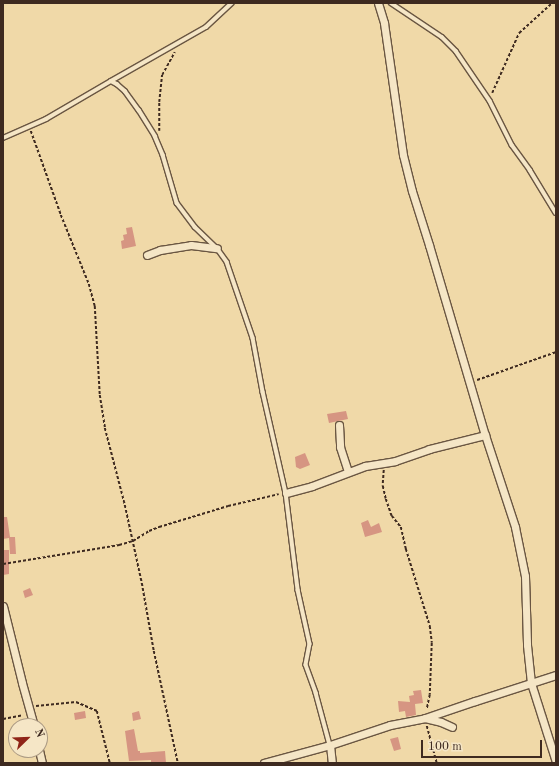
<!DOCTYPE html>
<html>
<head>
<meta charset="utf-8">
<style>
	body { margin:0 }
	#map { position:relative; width:559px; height:766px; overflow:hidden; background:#f0d9a8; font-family:"Old Standard TT",serif }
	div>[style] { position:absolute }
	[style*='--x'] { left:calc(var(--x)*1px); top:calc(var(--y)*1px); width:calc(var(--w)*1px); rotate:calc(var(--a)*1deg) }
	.building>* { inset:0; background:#d69582 }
	.path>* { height:1.5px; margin-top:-0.75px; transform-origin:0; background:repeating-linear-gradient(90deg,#3e2a20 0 3px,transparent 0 5px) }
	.roads { filter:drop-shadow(1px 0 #6a5642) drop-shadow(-1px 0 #6a5642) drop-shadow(0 1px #6a5642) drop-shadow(0 -1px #6a5642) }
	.lane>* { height:3.5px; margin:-1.75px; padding:0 1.75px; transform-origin:1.75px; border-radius:1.75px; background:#f5e6c6 }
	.street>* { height:7px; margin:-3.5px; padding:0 3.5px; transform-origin:3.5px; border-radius:3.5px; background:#f5e6c6 }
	span { translate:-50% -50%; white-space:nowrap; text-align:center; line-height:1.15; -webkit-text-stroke:3px #f5e6c6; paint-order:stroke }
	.frame { position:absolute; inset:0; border:4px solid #3e2a20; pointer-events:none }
	.north { position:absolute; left:8px; top:718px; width:40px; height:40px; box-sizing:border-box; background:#f5e6c6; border:1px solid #ac9b84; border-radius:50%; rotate:67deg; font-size:11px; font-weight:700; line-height:16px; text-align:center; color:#3e2a20 }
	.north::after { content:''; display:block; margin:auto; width:14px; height:18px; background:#8f2418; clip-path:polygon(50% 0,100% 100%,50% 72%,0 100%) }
	.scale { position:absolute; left:421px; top:740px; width:121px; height:18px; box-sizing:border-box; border:2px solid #3e2a20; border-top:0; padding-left:5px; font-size:12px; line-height:14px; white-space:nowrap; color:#3e2a20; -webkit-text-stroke:3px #f5e6c6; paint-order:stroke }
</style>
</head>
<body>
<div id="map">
	<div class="building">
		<div style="clip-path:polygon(132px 227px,136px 246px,122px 249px,121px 241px,124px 240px,123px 235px,127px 234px,126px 228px)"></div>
		<div style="clip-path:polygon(346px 411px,348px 419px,329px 423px,327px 414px)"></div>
		<div style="clip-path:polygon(305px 453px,310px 465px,300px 469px,296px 467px,295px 457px)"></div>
		<div style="clip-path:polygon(3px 517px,7px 517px,10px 537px,15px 537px,16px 554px,10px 554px,9px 538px,3px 539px)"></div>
		<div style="clip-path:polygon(368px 520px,371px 527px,379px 523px,382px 532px,365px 537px,361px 523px)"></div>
		<div style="clip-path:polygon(3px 550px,9px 550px,9px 574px,3px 575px)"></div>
		<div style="clip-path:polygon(30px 588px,33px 595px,25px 598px,23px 591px)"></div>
		<div style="clip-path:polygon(421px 690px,423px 703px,415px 704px,416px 715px,406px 717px,405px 711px,399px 712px,398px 701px,410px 702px,409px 696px,414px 695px,413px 691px)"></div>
		<div style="clip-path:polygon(85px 711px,86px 718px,75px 720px,74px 713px)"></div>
		<div style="clip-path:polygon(139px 711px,141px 719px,133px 721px,132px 713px)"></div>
		<div style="clip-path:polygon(134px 729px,138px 751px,140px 751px,140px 753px,165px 751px,166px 763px,151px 763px,151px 760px,129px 761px,125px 731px)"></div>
		<div style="clip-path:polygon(398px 737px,401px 749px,394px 751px,390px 739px)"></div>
	</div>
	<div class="path">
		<div style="--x:492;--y:93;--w:66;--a:-65.8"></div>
		<div style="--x:519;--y:33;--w:45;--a:-42.3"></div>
		<div style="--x:31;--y:131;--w:89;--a:70.3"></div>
		<div style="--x:61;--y:215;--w:74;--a:67.9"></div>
		<div style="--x:89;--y:284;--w:23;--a:75"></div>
		<div style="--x:95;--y:306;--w:89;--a:86.8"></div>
		<div style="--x:100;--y:395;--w:33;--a:81"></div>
		<div style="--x:105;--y:428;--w:80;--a:75.4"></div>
		<div style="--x:125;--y:505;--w:80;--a:77.7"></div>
		<div style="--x:142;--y:583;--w:69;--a:80"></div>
		<div style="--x:154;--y:651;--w:115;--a:77.9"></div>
		<div style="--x:159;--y:131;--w:29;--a:-90"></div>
		<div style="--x:159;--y:102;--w:27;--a:-84"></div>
		<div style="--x:162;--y:75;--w:26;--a:-61"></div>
		<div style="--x:477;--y:380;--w:84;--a:-19.5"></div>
		<div style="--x:384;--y:470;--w:16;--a:94"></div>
		<div style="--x:383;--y:486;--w:13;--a:77"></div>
		<div style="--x:386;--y:499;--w:18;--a:71"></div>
		<div style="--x:392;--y:516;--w:14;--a:51"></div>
		<div style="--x:401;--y:527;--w:23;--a:77"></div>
		<div style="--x:406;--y:549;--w:81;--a:72.7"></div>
		<div style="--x:430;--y:626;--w:17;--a:83"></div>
		<div style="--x:432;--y:643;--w:52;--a:92.2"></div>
		<div style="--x:430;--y:695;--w:14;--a:102"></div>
		<div style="--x:3;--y:564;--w:118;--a:-9.3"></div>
		<div style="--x:119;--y:545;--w:15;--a:-16"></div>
		<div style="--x:133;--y:541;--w:19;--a:-32"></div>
		<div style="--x:149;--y:531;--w:11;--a:-22"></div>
		<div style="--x:159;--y:527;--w:72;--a:-16.9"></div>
		<div style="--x:228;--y:506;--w:52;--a:-13.2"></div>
		<div style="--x:36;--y:706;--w:40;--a:-5.7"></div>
		<div style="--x:76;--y:702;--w:23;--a:23"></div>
		<div style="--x:97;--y:711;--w:54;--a:76"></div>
		<div style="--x:3;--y:719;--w:20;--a:-11"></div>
		<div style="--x:427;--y:726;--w:38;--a:75"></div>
	</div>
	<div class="roads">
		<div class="lane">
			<div style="--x:391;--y:3;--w:61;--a:33.7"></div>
			<div style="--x:442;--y:37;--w:20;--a:45"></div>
			<div style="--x:456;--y:51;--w:60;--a:55.8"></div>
			<div style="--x:490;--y:101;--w:49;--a:63.4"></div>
			<div style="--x:512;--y:145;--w:31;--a:54"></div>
			<div style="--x:530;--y:170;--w:50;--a:58.8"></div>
			<div style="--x:111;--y:81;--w:109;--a:-29.6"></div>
			<div style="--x:206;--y:27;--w:35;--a:-43"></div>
			<div style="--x:3;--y:138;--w:47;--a:-23.8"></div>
			<div style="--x:46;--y:119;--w:75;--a:-30.3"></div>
			<div style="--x:111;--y:81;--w:7;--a:27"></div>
			<div style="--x:117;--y:84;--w:11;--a:41"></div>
			<div style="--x:125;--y:91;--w:24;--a:54"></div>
			<div style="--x:139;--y:110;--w:31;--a:58"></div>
			<div style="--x:155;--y:136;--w:21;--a:67"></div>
			<div style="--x:163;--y:155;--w:50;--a:73.7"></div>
			<div style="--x:177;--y:203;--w:30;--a:53"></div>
			<div style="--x:195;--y:227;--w:30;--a:44"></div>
			<div style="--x:217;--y:248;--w:17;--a:54"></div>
			<div style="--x:227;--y:262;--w:80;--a:71.1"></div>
			<div style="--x:253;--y:338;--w:55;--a:79.5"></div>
			<div style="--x:263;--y:392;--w:104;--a:77.2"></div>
			<div style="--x:286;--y:493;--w:98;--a:82.9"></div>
			<div style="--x:298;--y:590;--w:55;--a:77.5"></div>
			<div style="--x:310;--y:644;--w:21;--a:101"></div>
			<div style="--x:306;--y:665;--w:30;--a:70"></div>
			<div style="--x:316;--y:693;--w:54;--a:74.9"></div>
		</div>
		<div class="street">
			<div style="--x:378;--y:3;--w:21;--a:73"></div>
			<div style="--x:384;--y:23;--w:133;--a:81.8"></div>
			<div style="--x:403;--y:155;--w:37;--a:76"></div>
			<div style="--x:412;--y:191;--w:57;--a:72.5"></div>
			<div style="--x:429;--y:245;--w:198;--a:73.6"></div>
			<div style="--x:485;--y:435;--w:97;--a:71.9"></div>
			<div style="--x:515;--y:527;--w:50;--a:78.5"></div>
			<div style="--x:525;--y:576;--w:69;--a:88.3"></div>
			<div style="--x:527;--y:645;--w:38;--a:84"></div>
			<div style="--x:531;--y:683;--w:83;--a:72.4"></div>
			<div style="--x:147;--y:255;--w:14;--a:-21"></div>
			<div style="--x:160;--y:250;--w:31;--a:-9"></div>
			<div style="--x:191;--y:245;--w:26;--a:7"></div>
			<div style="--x:339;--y:425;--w:22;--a:87"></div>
			<div style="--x:340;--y:447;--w:26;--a:72"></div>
			<div style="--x:286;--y:493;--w:27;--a:-15"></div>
			<div style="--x:312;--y:486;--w:57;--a:-20.7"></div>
			<div style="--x:365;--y:466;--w:30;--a:-9"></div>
			<div style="--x:395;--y:461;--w:36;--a:-19"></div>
			<div style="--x:429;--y:449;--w:58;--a:-14"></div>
			<div style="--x:3;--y:606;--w:79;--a:76.1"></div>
			<div style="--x:22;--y:683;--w:45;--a:74.4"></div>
			<div style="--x:425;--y:718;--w:16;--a:14"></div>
			<div style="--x:441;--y:722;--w:12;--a:24"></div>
			<div style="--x:330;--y:745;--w:18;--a:84"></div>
			<div style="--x:39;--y:750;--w:13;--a:77"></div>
			<div style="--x:264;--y:763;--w:68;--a:-15.3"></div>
			<div style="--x:330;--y:745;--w:63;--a:-18.4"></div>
			<div style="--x:390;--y:725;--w:36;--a:-11"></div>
			<div style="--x:425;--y:718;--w:53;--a:-18.8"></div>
			<div style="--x:475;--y:701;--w:85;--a:-17.8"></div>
		</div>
	</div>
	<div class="frame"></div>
	<div class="north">N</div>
	<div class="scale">100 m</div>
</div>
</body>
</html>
